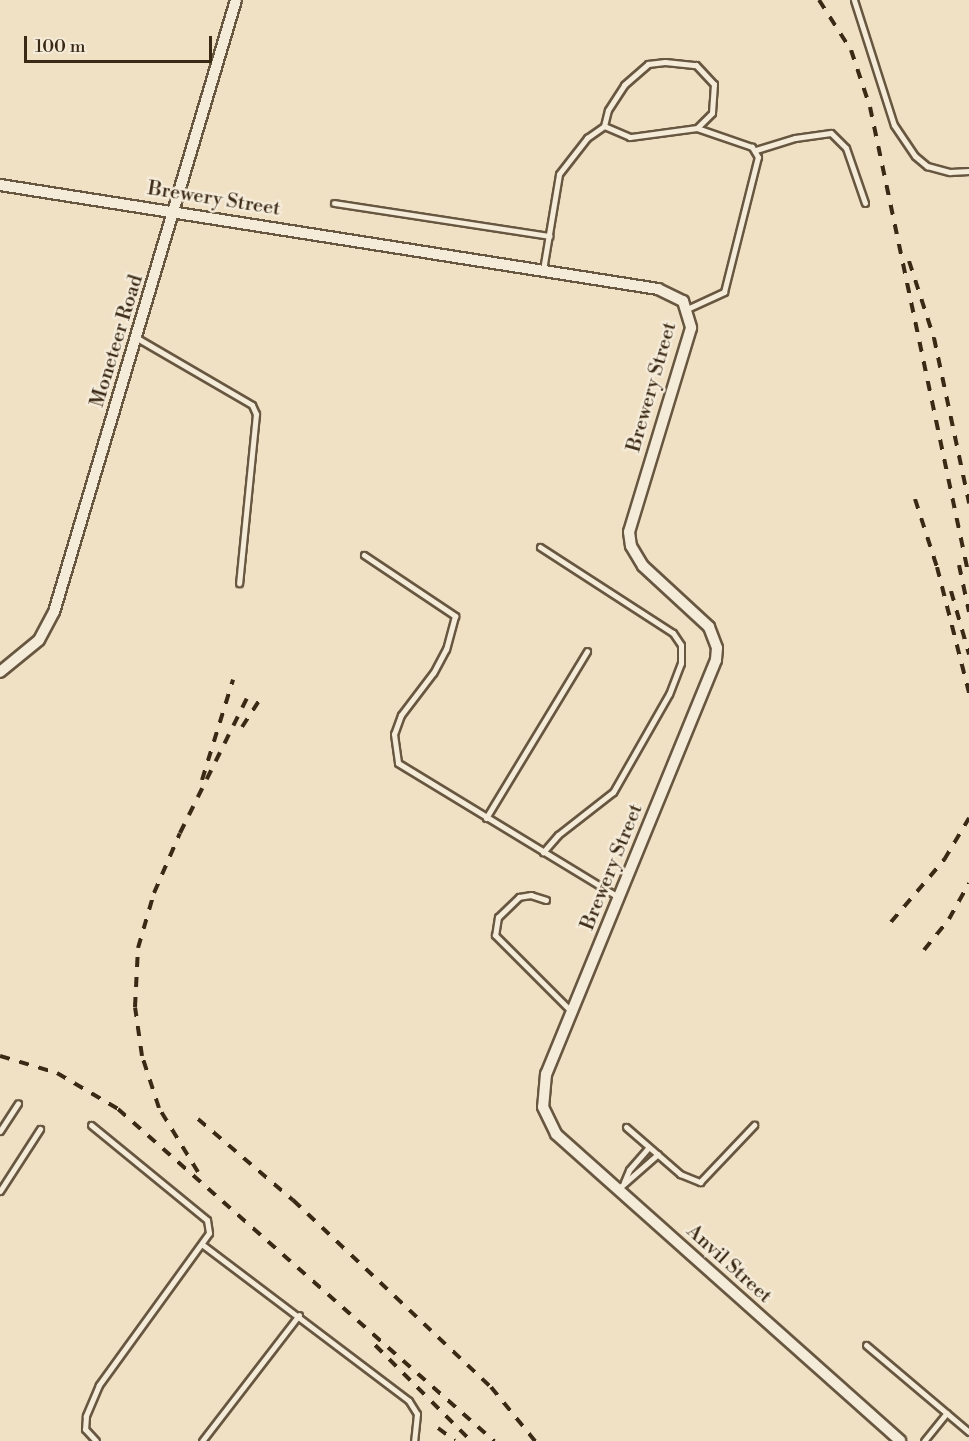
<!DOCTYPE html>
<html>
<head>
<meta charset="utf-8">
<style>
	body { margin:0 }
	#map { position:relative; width:969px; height:1441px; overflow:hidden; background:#f0e0c4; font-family:"Libre Bodoni",serif }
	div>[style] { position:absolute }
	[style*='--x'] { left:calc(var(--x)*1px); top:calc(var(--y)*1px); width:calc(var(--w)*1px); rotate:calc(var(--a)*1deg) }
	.roads { filter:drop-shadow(2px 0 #685740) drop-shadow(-2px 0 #685740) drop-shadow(0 2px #685740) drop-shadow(0 -2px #685740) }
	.lane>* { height:5px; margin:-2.5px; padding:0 2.5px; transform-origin:2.5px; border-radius:2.5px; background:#f5ebd9 }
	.street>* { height:10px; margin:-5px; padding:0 5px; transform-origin:5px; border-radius:5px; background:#f5ebd9 }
	.rail>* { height:4px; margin-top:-2px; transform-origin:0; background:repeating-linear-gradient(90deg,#3a2914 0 10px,transparent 0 20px) }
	span { translate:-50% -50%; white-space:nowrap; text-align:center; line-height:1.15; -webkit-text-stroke:5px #f5ebd9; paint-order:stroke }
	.street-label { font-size:20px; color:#3a2914 }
	.scale { position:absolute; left:24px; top:36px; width:188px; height:27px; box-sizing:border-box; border:3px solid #3a2914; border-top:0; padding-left:8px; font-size:18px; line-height:21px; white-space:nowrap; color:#3a2914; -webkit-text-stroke:4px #f5ebd9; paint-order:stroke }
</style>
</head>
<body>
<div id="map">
	<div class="roads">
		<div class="lane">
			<div style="--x:854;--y:0;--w:131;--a:72.3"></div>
			<div style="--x:894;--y:125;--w:37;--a:56"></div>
			<div style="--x:915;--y:156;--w:16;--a:40"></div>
			<div style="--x:927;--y:166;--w:24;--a:15"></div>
			<div style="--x:950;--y:172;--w:19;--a:-3"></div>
			<div style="--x:756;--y:150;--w:41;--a:-17.1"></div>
			<div style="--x:795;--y:138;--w:36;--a:-8"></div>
			<div style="--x:831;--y:133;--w:21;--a:45"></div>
			<div style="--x:846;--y:148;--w:58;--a:70.9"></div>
			<div style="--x:334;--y:203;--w:218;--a:8.7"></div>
			<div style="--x:543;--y:270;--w:97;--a:-80.5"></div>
			<div style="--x:559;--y:174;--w:46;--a:-52.1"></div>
			<div style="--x:587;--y:138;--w:21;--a:-35"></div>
			<div style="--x:604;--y:126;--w:16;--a:-76"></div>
			<div style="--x:608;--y:110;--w:30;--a:-57"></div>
			<div style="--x:624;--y:85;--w:32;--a:-41"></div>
			<div style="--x:648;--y:64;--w:17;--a:-7"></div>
			<div style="--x:665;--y:62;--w:31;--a:6"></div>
			<div style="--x:696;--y:65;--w:26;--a:47"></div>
			<div style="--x:714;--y:84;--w:29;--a:94"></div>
			<div style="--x:712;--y:113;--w:21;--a:135"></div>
			<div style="--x:697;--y:128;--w:68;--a:172.3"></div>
			<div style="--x:630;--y:137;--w:28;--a:-157"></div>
			<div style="--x:687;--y:309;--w:41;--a:-24.7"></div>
			<div style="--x:724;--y:292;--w:139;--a:-75.9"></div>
			<div style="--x:758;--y:157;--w:12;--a:-121"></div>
			<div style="--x:752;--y:147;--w:58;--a:-160.9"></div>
			<div style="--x:137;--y:338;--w:133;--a:30.2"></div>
			<div style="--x:252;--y:405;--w:10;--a:66"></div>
			<div style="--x:256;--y:414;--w:170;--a:95.7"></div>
			<div style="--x:540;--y:547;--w:158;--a:32.9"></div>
			<div style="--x:673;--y:633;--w:14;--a:56"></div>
			<div style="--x:681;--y:645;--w:18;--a:90"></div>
			<div style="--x:681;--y:663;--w:33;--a:111"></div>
			<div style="--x:669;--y:694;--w:113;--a:119.7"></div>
			<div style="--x:613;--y:792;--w:70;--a:142"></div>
			<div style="--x:558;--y:835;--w:23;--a:131"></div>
			<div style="--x:364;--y:555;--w:110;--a:33.8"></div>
			<div style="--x:455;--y:616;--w:34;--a:105"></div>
			<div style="--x:446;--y:649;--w:27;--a:118"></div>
			<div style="--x:433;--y:673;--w:53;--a:127.3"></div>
			<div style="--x:401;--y:715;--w:20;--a:110"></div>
			<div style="--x:394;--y:734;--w:29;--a:82"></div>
			<div style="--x:398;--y:763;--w:258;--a:31.3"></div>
			<div style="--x:486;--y:818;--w:195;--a:-58.8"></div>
			<div style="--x:546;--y:900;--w:16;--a:-162"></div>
			<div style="--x:531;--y:895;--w:12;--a:171"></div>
			<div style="--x:519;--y:897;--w:29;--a:136"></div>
			<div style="--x:498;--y:917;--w:18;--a:99"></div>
			<div style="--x:495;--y:935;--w:107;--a:45"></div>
			<div style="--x:91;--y:1125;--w:150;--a:39.3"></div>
			<div style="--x:207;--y:1220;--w:13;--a:81"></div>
			<div style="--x:209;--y:1233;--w:188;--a:125.9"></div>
			<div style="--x:99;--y:1385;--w:34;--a:113"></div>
			<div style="--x:86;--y:1416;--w:13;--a:94"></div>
			<div style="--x:85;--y:1429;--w:16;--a:47"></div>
			<div style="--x:626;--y:1127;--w:72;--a:41"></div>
			<div style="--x:680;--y:1174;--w:22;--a:22"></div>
			<div style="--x:700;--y:1182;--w:79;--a:-46.5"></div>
			<div style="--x:0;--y:1131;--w:33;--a:-57"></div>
			<div style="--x:624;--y:1182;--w:13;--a:-67"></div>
			<div style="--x:629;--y:1170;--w:30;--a:-49"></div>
			<div style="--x:618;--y:1189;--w:53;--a:-41.2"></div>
			<div style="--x:0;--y:1191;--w:74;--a:-57.2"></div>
			<div style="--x:203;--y:1245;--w:258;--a:37.1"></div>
			<div style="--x:409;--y:1401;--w:15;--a:58"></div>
			<div style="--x:417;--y:1414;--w:27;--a:96"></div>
			<div style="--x:866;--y:1345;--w:135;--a:40.2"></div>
			<div style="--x:202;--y:1441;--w:159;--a:-52.4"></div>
			<div style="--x:924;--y:1441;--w:36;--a:-51"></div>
		</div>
		<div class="street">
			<div style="--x:0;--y:185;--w:666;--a:8.98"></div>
			<div style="--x:658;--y:289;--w:28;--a:26"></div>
			<div style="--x:683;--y:301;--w:28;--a:73"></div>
			<div style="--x:691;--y:328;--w:213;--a:106.9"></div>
			<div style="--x:629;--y:532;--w:14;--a:82"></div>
			<div style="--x:631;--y:546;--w:23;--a:59"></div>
			<div style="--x:643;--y:566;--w:90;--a:42.7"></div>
			<div style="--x:709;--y:627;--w:22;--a:69"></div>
			<div style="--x:717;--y:648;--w:12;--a:95"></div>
			<div style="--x:716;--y:660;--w:448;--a:112.3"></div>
			<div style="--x:546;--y:1074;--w:33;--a:95"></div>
			<div style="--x:543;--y:1107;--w:30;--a:64"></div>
			<div style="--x:556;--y:1134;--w:461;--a:41.7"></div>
			<div style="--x:0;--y:672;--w:50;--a:-39.4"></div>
			<div style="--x:39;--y:640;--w:32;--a:-62"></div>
			<div style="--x:54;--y:612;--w:638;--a:-73.44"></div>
		</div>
	</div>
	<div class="rail">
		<div style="--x:819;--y:0;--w:59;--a:57.4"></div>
		<div style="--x:851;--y:50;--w:60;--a:71.6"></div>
		<div style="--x:870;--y:107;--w:479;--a:78.1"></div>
		<div style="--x:909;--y:261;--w:81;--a:72"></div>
		<div style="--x:934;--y:338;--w:169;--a:78"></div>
		<div style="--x:915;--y:499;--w:71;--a:72.1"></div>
		<div style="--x:937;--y:567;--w:130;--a:75.7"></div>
		<div style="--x:959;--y:565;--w:48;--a:78"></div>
		<div style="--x:951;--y:591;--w:66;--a:74.1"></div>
		<div style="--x:242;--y:727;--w:31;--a:-57"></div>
		<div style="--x:202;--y:780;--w:105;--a:-72.8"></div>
		<div style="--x:891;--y:922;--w:82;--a:-49.5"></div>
		<div style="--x:944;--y:860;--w:49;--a:-59.2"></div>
		<div style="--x:924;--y:950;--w:40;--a:-51"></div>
		<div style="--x:949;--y:919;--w:41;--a:-60.9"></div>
		<div style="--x:0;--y:1056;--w:59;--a:16.6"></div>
		<div style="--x:57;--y:1073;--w:71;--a:30.5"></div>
		<div style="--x:118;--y:1109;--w:502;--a:41.44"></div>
		<div style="--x:198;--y:1119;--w:125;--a:40.5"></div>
		<div style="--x:293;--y:1200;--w:272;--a:43.4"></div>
		<div style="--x:491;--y:1387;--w:70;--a:50.8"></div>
		<div style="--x:198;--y:1172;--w:75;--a:-121.4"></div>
		<div style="--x:159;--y:1108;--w:55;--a:-108.1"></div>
		<div style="--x:142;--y:1056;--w:49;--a:-98.1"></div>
		<div style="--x:135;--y:1007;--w:59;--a:-87.1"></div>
		<div style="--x:138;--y:948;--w:57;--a:-73.8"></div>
		<div style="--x:154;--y:893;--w:65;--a:-66.6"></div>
		<div style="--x:180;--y:833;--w:157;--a:-63.6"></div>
		<div style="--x:375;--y:1345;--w:136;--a:45"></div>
		<div style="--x:438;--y:1428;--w:21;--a:37"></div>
	</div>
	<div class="street-label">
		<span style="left:214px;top:199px;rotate:9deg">Brewery Street</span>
		<span style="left:117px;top:341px;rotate:-73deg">Moneteer Road</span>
		<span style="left:652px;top:387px;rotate:-74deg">Brewery Street</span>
		<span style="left:612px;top:867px;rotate:-68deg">Brewery Street</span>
		<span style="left:729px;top:1264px;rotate:42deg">Anvil Street</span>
	</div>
	<div class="scale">100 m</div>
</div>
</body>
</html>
